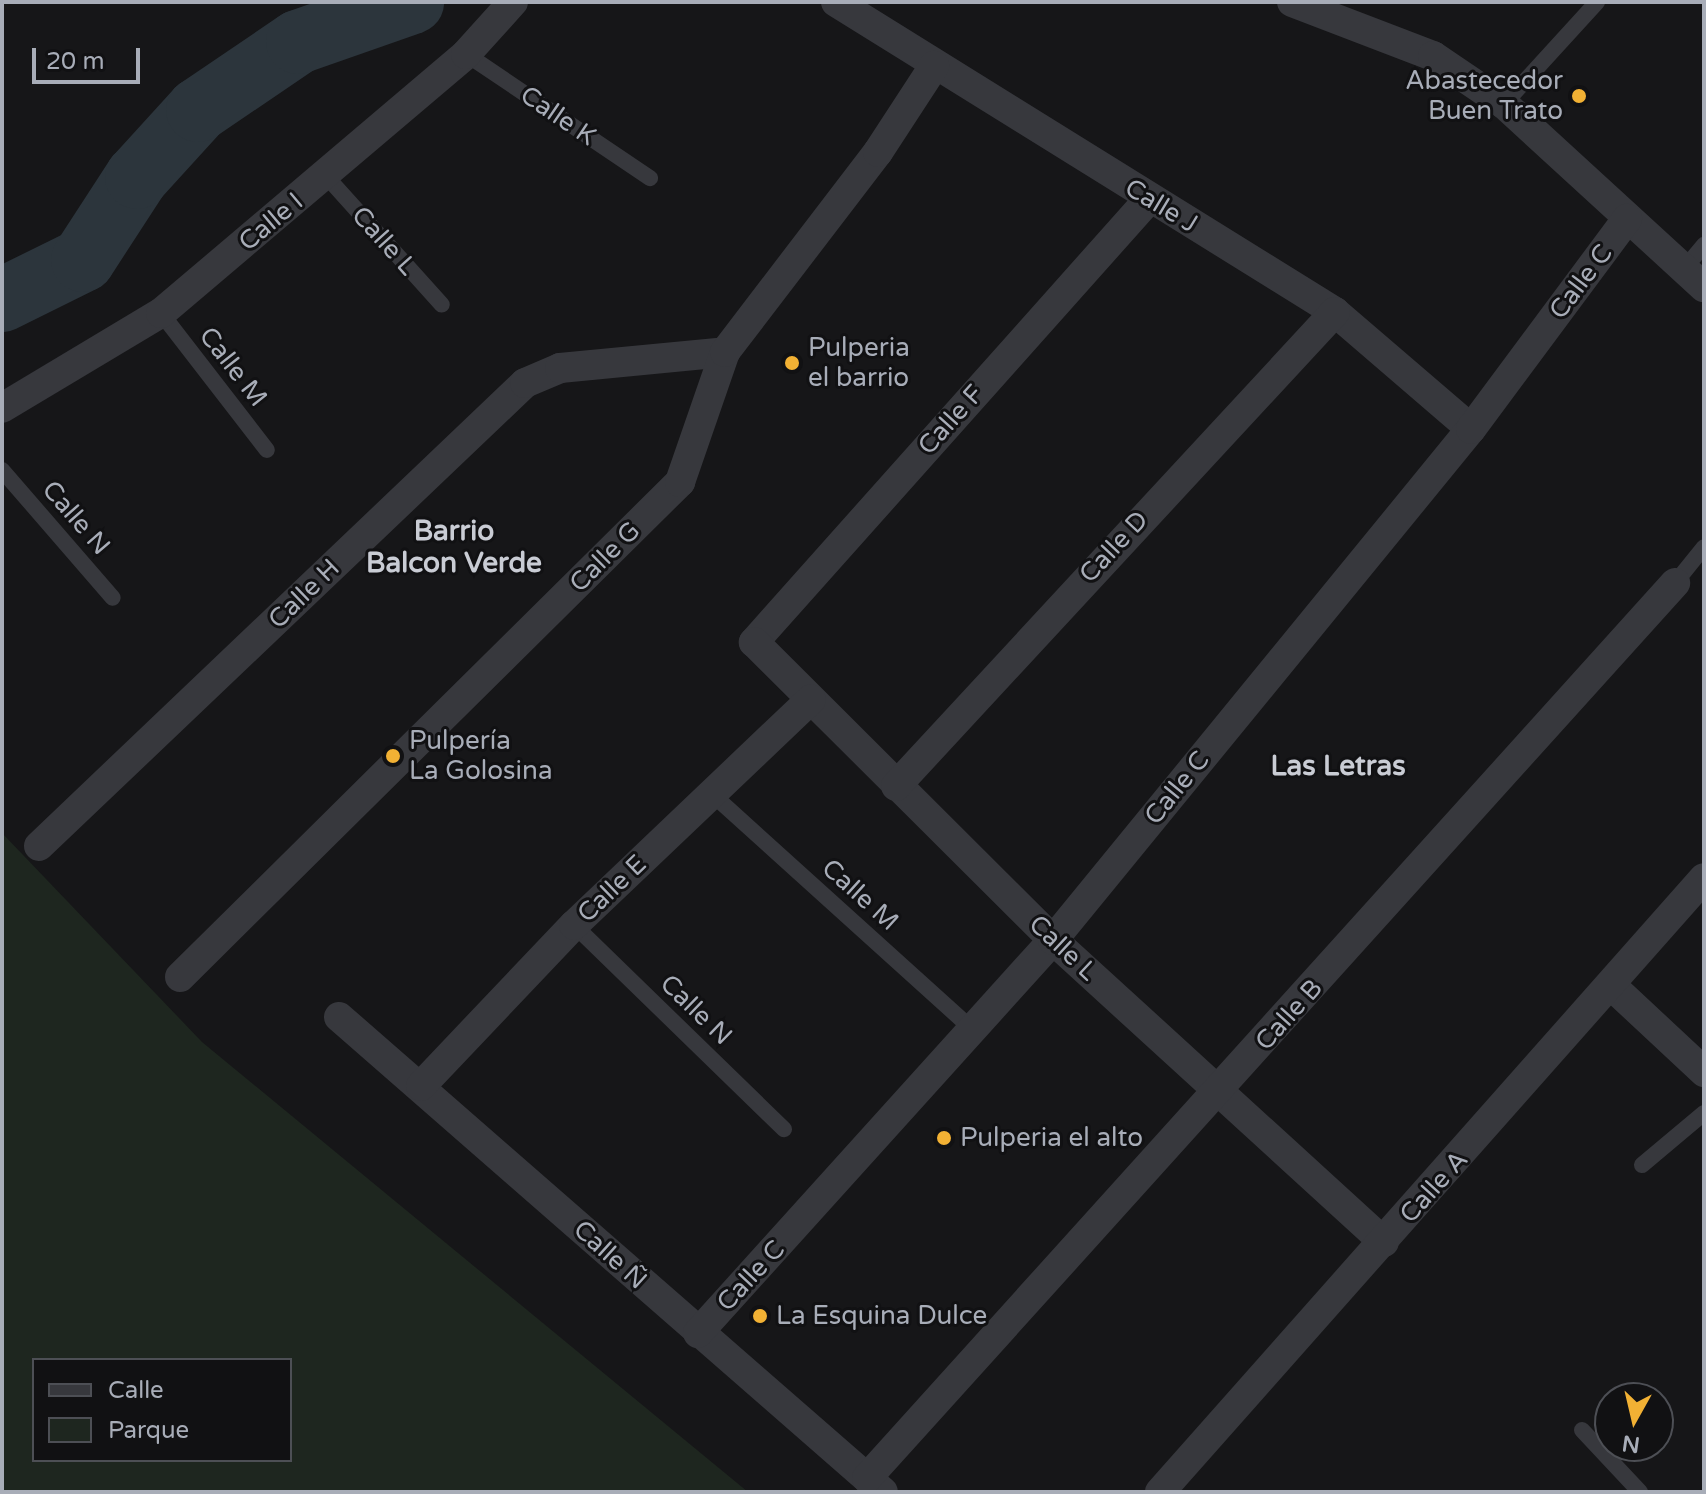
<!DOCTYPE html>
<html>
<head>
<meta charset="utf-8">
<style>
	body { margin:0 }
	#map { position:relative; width:1706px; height:1494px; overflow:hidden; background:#161618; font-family:"Varela Round",sans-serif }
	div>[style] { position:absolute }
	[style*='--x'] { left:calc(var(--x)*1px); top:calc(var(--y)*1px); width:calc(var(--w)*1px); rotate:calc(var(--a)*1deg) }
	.green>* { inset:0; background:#1e261f }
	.river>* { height:64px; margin:-32px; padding:0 32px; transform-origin:32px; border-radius:32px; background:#2c353c }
	.service>* { height:16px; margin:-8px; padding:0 8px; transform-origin:8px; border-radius:8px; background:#37383d }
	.minor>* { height:30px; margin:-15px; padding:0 15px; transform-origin:15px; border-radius:15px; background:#37383d }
	.dots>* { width:22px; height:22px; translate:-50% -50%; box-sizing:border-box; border:4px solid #111113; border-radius:50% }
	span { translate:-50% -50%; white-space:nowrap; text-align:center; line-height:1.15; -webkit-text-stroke:6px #111113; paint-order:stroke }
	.poi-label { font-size:26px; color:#a8adb8 }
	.right { translate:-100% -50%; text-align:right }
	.left { translate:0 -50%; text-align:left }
	.street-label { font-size:26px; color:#a8adb8 }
	.neighbourhood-label { font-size:28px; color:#c9ccd4; font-weight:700 }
	.frame { position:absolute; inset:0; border:4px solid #a8adb8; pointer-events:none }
	.legend { position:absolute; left:32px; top:1358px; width:260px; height:104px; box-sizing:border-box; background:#111113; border:2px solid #4d4f55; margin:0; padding:10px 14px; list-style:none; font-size:24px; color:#a8adb8 }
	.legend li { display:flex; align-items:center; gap:16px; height:40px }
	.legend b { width:40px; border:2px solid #4d4f55 }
	.north { position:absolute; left:1594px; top:1382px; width:80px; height:80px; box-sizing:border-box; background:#111113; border:2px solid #4d4f55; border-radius:50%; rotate:188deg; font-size:22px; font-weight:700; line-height:32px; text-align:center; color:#a8adb8 }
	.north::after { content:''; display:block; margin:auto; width:28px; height:36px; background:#f2b134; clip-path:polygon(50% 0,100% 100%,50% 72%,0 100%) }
	.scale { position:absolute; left:32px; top:48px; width:108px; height:36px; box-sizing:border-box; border:4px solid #a8adb8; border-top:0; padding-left:10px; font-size:24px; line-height:28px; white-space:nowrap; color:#a8adb8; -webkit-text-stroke:6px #111113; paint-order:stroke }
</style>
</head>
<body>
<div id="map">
	<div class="green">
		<div style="clip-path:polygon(evenodd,2px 833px,202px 1042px,748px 1492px,2px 1492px,2px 833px,34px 1360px,290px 1360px,290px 1460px,34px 1460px,34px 1360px)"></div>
	</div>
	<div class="river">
		<div style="--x:2;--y:300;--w:90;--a:-26.3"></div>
		<div style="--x:83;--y:260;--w:99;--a:-57"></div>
		<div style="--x:137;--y:177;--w:91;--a:-47.7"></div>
		<div style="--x:198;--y:110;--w:121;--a:-34.2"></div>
		<div style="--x:298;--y:42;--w:121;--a:-19.3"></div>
	</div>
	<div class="service">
		<div style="--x:466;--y:54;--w:222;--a:34"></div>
		<div style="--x:1504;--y:104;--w:138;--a:-47.6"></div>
		<div style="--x:326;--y:176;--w:173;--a:48"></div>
		<div style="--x:1683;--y:270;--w:33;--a:-50"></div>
		<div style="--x:161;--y:313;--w:173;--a:52.3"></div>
		<div style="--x:2;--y:470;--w:169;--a:49.1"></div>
		<div style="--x:1675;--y:583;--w:46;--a:-51.1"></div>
		<div style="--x:712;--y:794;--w:355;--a:42.1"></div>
		<div style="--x:574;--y:925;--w:293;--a:44.2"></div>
		<div style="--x:1642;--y:1165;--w:81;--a:-40"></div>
		<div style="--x:1582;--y:1430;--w:85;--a:46.9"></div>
	</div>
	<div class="minor">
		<div style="--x:836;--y:2;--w:587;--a:31.85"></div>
		<div style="--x:1335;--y:312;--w:179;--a:40.7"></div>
		<div style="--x:1292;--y:2;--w:151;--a:21"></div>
		<div style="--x:1433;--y:56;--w:86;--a:34.1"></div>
		<div style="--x:1504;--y:104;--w:271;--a:42.5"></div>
		<div style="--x:1149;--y:199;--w:594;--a:131.72"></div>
		<div style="--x:754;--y:642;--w:422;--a:44.9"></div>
		<div style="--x:1053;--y:940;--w:448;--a:42.4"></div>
		<div style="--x:2;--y:408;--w:185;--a:-30.9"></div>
		<div style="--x:161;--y:313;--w:400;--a:-40.3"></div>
		<div style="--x:466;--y:54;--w:70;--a:-47.9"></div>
		<div style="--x:896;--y:786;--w:646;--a:-47.2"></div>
		<div style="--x:39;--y:846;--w:671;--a:-43.61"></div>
		<div style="--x:525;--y:383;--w:38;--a:-23"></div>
		<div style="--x:560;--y:368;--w:166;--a:-5.5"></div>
		<div style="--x:180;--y:977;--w:704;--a:-44.71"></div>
		<div style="--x:680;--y:482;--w:138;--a:-70.9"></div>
		<div style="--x:725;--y:352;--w:252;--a:-52.6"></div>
		<div style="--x:878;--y:152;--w:103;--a:-56.9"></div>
		<div style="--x:1613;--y:987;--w:125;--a:43"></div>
		<div style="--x:339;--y:1017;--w:722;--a:41.13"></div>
		<div style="--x:421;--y:1086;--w:222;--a:-46.5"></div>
		<div style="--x:574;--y:925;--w:327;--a:-43.6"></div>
		<div style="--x:698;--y:1333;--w:530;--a:-47.91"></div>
		<div style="--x:1053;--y:940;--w:660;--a:-50.72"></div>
		<div style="--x:1471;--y:429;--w:262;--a:-53.4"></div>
		<div style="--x:867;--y:1478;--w:1206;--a:-47.92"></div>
		<div style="--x:1160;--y:1492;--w:820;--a:-48.46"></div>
	</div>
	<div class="dots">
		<div style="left:1579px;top:96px;background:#f2b134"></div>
		<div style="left:792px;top:363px;background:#f2b134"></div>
		<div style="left:393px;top:756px;background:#f2b134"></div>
		<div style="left:944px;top:1138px;background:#f2b134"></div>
		<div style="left:760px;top:1316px;background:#f2b134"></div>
	</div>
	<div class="poi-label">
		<span class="right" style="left:1563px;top:96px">Abastecedor<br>Buen Trato</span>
		<span class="left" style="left:808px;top:363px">Pulperia<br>el barrio</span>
		<span class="left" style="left:409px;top:756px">Pulpería<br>La Golosina</span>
		<span class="left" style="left:960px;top:1138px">Pulperia el alto</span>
		<span class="left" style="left:776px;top:1316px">La Esquina Dulce</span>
	</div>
	<div class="street-label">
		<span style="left:558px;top:116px;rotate:34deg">Calle K</span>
		<span style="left:1161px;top:206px;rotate:31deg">Calle J</span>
		<span style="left:271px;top:222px;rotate:-40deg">Calle I</span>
		<span style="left:384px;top:241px;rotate:48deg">Calle L</span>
		<span style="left:1581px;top:282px;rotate:-53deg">Calle C</span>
		<span style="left:233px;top:367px;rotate:52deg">Calle M</span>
		<span style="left:951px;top:420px;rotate:-48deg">Calle F</span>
		<span style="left:76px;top:518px;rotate:49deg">Calle N</span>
		<span style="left:1114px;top:547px;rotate:-47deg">Calle D</span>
		<span style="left:605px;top:557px;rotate:-45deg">Calle G</span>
		<span style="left:304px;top:594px;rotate:-44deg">Calle H</span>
		<span style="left:1177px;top:788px;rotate:-51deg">Calle C</span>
		<span style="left:612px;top:889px;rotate:-44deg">Calle E</span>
		<span style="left:860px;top:895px;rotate:42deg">Calle M</span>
		<span style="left:1063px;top:948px;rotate:43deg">Calle L</span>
		<span style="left:696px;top:1010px;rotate:44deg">Calle N</span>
		<span style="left:1289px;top:1015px;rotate:-48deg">Calle B</span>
		<span style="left:1434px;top:1187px;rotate:-48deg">Calle A</span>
		<span style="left:610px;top:1255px;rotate:42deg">Calle Ñ</span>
		<span style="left:751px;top:1276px;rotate:-47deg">Calle C</span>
	</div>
	<div class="neighbourhood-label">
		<span style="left:454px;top:547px">Barrio<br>Balcon Verde</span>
		<span style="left:1338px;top:766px">Las Letras</span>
	</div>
	<div class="frame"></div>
	<ul class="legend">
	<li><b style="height:10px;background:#37383d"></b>Calle</li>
	<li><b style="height:22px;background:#1e261f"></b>Parque</li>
	</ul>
	<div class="north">N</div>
	<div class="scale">20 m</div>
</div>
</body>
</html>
